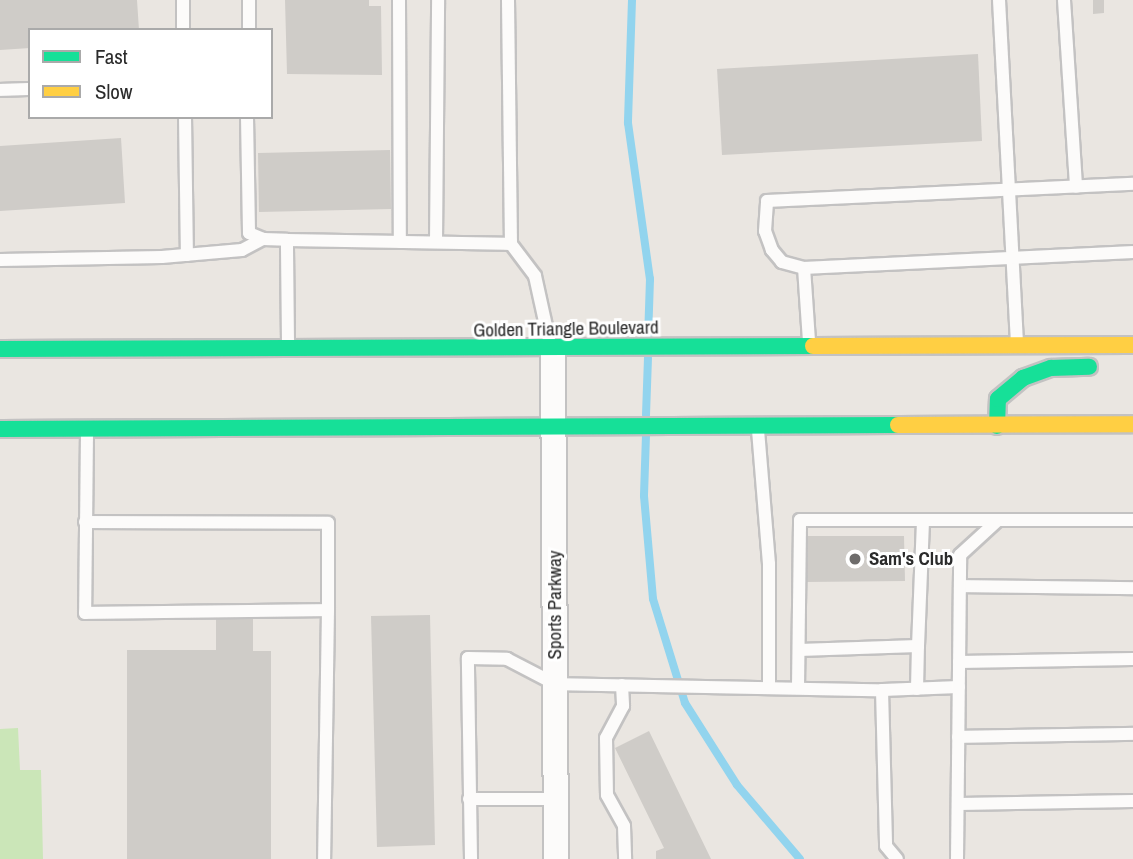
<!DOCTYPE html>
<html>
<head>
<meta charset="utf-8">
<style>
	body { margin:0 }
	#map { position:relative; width:1133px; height:859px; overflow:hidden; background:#eae6e1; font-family:"Archivo Narrow",sans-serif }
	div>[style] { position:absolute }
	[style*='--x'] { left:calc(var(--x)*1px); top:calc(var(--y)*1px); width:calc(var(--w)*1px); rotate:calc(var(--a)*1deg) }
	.green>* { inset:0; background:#cbe6b8 }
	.stream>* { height:8px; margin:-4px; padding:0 4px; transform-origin:4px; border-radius:4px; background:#92d4ee }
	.building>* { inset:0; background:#cfccc8 }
	.roads { filter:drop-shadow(2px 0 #c3c2c2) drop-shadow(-2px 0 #c3c2c2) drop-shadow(0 2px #c3c2c2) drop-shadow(0 -2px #c3c2c2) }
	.lane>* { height:12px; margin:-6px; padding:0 6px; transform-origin:6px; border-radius:6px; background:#fcfbfa }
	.street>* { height:24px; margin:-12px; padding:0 12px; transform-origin:12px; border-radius:12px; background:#fcfbfa }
	.fast>* { height:16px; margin:-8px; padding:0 8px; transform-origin:8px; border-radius:8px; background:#16e098 }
	.slow>* { height:16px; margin:-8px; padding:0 8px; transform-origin:8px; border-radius:8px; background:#ffcf43 }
	.dots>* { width:19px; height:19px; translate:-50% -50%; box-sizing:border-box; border:4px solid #fff; border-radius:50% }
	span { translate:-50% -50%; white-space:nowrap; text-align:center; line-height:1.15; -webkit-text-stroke:6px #fff; paint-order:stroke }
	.street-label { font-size:19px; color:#2b2b2b }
	.poi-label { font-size:19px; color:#2b2b2b; font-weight:700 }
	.left { translate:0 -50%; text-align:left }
	.legend { position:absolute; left:28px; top:28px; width:245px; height:91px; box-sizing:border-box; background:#fff; border:2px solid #aaa; margin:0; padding:9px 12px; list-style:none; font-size:21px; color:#2b2b2b }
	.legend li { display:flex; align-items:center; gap:14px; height:35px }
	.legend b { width:35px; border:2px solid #aaa }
</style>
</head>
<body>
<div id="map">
	<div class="green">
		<div style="clip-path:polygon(18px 728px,20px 770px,41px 770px,43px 859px,0 859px,0 729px)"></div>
	</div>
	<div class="stream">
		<div style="--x:632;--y:0;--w:123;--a:91.9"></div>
		<div style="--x:628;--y:123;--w:158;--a:82"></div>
		<div style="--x:650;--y:279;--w:59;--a:91.9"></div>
		<div style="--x:646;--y:415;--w:57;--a:-88"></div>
		<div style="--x:646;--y:435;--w:61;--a:91.9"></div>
		<div style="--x:644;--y:496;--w:103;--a:85"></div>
		<div style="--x:653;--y:599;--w:109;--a:72.9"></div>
		<div style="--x:685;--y:703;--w:97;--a:57.6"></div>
		<div style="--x:737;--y:785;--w:97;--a:49.6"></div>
	</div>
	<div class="building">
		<div style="clip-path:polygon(0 0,137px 0,139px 30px,30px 30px,30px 48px,0 50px)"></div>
		<div style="clip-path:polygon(285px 0,369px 0,369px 6px,381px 6px,382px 75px,287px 74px)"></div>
		<div style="clip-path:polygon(1093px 0,1104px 0,1104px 13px,1093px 14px)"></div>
		<div style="clip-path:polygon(978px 54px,982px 141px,722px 155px,717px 69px)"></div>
		<div style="clip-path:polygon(121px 138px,125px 203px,0 211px,0 146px)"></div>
		<div style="clip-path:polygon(390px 150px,391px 209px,259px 212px,258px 153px)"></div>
		<div style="clip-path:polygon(806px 536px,904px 536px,905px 581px,806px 582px)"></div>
		<div style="clip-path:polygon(430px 615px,435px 845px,377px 847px,371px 616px)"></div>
		<div style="clip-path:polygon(253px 617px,253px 651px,271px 651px,271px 859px,127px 859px,127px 650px,216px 650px,216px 618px)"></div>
		<div style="clip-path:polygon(649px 731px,711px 859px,656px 859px,656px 851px,664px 848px,615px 748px)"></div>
	</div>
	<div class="roads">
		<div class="lane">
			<div style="--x:183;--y:0;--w:30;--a:90"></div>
			<div style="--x:399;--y:0;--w:242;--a:89.8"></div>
			<div style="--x:508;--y:0;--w:244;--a:89.3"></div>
			<div style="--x:999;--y:0;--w:342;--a:87"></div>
			<div style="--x:1064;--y:0;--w:187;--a:86.3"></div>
			<div style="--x:249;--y:30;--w:30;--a:-90"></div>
			<div style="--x:0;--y:90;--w:30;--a:-2"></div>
			<div style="--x:185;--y:117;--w:138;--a:89.2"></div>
			<div style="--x:247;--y:117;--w:116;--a:89"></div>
			<div style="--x:249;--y:233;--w:15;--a:23"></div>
			<div style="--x:263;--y:239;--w:24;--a:2"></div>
			<div style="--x:436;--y:242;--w:242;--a:-89.5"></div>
			<div style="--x:0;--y:260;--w:162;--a:-1.1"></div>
			<div style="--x:162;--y:257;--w:80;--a:-5"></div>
			<div style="--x:242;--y:250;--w:24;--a:-28"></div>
			<div style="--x:804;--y:268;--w:329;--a:-2.8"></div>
			<div style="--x:809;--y:341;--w:73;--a:-93.9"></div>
			<div style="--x:804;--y:268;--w:23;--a:-165"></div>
			<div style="--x:782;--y:262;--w:16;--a:-130"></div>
			<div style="--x:772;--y:250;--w:20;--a:-110"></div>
			<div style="--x:765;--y:231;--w:30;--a:-86"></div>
			<div style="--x:767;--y:201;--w:366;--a:-2.7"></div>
			<div style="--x:288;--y:343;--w:103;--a:-90.6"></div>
			<div style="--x:287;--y:240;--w:224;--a:1"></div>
			<div style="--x:511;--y:244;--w:40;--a:53"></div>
			<div style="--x:535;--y:276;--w:70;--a:77.6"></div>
			<div style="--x:758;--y:430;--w:134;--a:85.3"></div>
			<div style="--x:769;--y:564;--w:124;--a:90"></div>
			<div style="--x:87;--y:433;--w:180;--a:90.6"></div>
			<div style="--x:85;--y:613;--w:243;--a:-0.7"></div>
			<div style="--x:328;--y:610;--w:249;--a:90.9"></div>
			<div style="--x:85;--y:522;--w:243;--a:0.2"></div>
			<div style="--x:328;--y:523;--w:87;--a:90"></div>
			<div style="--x:960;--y:586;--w:173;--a:0.7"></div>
			<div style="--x:799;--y:650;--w:119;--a:-1.9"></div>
			<div style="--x:918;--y:646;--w:125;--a:-87.7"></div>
			<div style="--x:959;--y:662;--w:174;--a:-1"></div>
			<div style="--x:622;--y:685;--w:21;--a:87"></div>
			<div style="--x:623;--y:706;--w:36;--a:118"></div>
			<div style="--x:606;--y:738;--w:57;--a:89"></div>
			<div style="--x:607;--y:795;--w:35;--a:61"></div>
			<div style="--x:624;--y:826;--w:33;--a:88"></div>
			<div style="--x:798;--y:688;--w:168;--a:-89.3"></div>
			<div style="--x:800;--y:520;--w:333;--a:0"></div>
			<div style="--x:917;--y:689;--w:43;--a:-88.7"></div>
			<div style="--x:882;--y:690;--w:77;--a:-2.2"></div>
			<div style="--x:958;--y:737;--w:175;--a:-1"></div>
			<div style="--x:469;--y:799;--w:87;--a:0"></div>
			<div style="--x:958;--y:804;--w:175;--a:-1"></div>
			<div style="--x:471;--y:859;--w:201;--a:-90.9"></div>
			<div style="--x:468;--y:658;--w:39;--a:1"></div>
			<div style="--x:507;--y:659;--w:54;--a:27.5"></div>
			<div style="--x:555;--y:684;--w:327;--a:1.1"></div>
			<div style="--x:882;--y:690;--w:156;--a:88.5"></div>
			<div style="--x:886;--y:846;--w:17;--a:50"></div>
			<div style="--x:957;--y:859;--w:304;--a:-89.4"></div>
			<div style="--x:960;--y:555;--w:49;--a:-42.5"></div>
		</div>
		<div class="street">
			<div style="--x:553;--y:351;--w:508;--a:89.66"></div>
		</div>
		<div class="fast">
			<div style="--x:0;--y:349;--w:813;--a:-0.21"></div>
			<div style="--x:997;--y:426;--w:27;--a:-88"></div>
			<div style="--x:998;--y:399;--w:33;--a:-40"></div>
			<div style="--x:1023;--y:378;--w:30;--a:-20"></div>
			<div style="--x:1051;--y:368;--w:38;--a:-2"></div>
			<div style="--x:0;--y:429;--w:898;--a:-0.26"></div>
		</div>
		<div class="slow">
			<div style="--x:813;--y:346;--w:320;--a:-0.2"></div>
			<div style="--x:898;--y:425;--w:235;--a:-0.2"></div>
		</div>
	</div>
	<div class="dots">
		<div style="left:855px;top:559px;background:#6e6c6b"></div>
	</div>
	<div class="street-label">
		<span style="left:566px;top:329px;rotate:-1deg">Golden Triangle Boulevard</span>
		<span style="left:555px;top:605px;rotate:-90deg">Sports Parkway</span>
	</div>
	<div class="poi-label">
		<span class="left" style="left:869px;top:559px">Sam's Club</span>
	</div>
	<ul class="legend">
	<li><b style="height:9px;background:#16e098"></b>Fast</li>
	<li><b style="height:9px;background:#ffcf43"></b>Slow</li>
	</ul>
</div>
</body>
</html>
